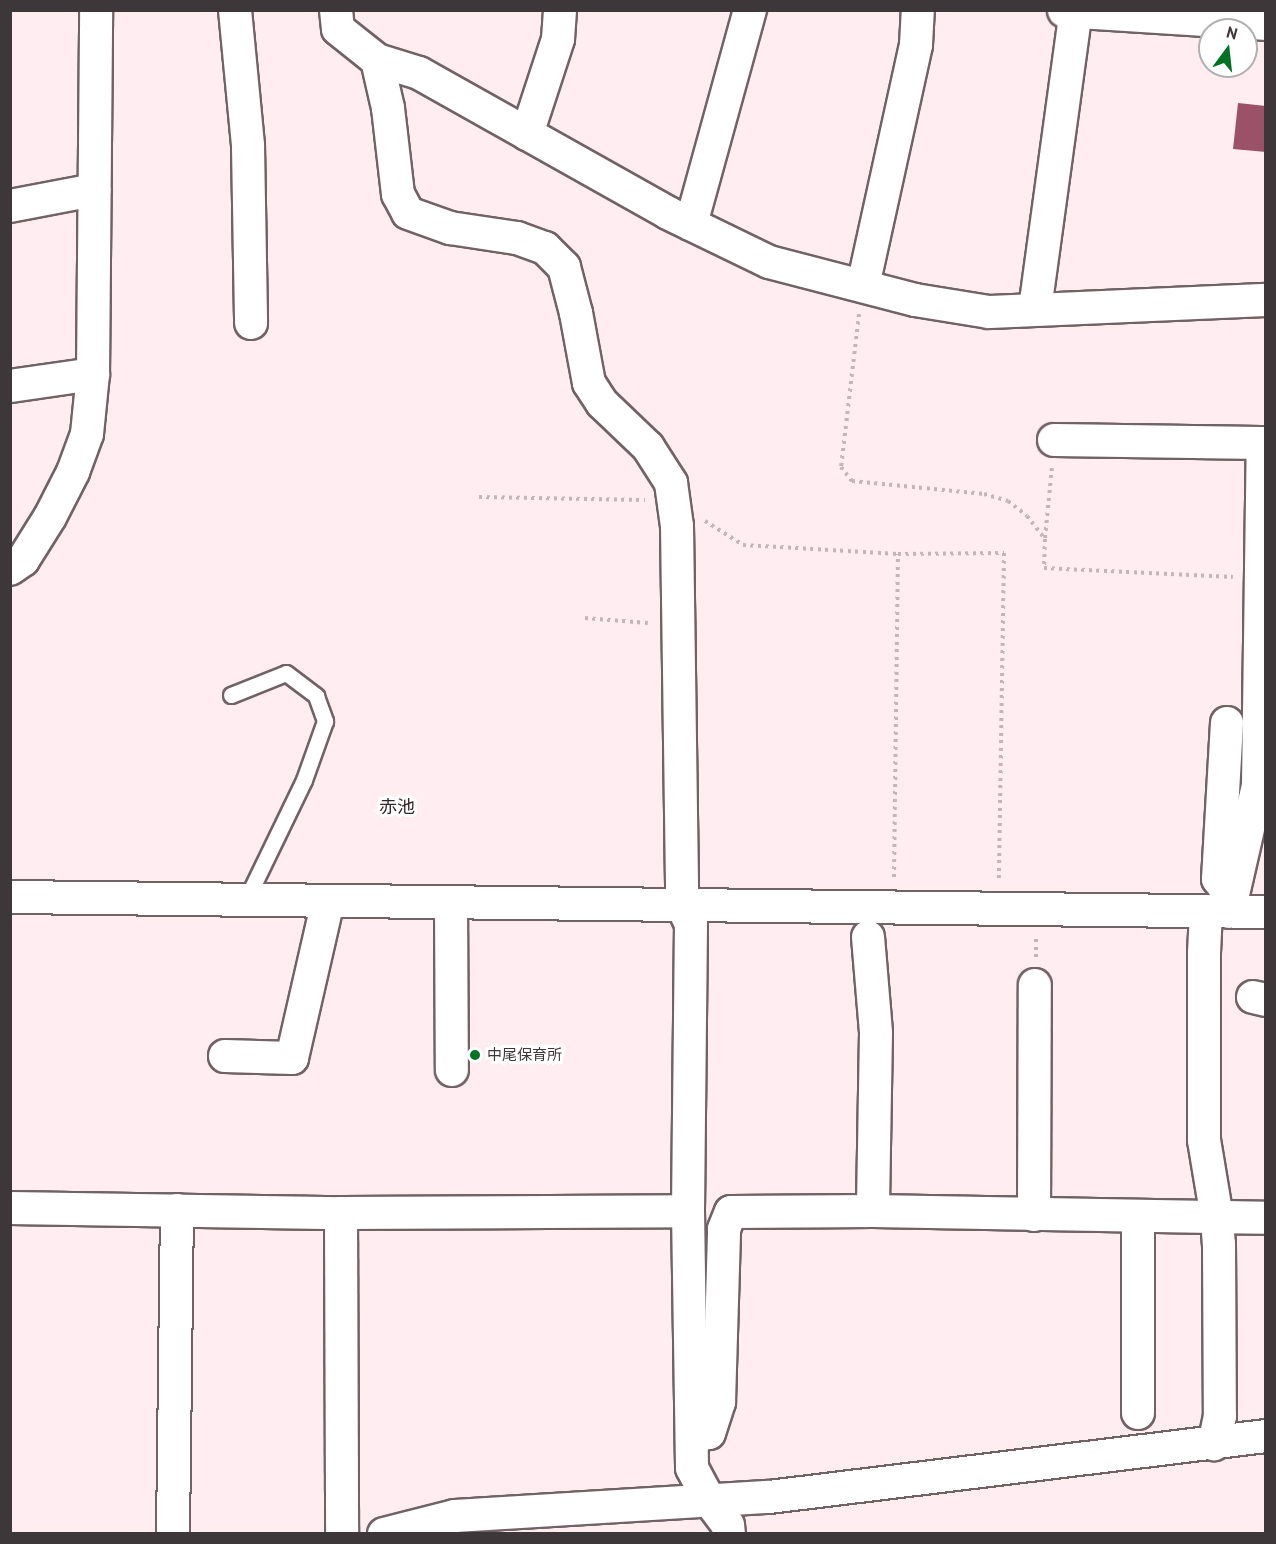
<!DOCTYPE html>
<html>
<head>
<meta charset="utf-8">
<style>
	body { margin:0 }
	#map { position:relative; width:1276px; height:1544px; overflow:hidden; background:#ffedf1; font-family:"PT Sans","Noto Sans JP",sans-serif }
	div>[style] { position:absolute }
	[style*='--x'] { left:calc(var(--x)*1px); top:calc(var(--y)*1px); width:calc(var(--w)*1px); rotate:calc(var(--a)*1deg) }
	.building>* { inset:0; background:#9b5268 }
	.path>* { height:4px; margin-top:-2px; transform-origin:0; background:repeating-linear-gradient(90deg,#c3b5b8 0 3px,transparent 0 7.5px) }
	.roads { filter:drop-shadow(2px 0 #716266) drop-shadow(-2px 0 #716266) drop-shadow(0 2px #716266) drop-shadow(0 -2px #716266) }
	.lane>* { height:15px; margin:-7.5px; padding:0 7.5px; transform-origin:7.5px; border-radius:7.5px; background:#fff }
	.street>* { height:32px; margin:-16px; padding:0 16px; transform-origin:16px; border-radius:16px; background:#fff }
	.primary>* { height:33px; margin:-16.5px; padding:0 16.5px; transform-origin:16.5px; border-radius:16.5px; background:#fff }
	.dots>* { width:16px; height:16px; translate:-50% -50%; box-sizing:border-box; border:3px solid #fff; border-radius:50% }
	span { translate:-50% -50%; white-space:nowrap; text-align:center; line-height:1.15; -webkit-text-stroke:6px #fff; paint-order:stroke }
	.poi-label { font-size:15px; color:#3e3739 }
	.left { translate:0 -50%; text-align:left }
	.quarter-label { font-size:18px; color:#332629 }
	.frame { position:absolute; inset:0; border:12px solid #3e3739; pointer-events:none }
	.north { position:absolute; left:1198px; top:18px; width:60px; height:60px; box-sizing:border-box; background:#fff; border:2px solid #b2afb0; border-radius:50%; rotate:15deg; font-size:16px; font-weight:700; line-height:24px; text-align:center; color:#3e3739 }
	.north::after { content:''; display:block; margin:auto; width:21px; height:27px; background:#017123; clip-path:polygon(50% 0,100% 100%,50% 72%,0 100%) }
</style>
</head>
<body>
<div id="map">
	<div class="building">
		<div style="clip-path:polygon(1238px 103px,1266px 106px,1266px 152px,1233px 149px)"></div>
	</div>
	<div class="path">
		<div style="--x:859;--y:314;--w:154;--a:96.7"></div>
		<div style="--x:841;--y:467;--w:18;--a:52"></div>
		<div style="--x:852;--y:481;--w:133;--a:5.6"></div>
		<div style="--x:984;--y:494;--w:25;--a:16"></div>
		<div style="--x:1008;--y:501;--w:24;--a:38"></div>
		<div style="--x:1027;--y:516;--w:29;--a:52"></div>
		<div style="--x:1045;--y:539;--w:29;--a:92"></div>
		<div style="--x:1044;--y:568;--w:189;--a:2.7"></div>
		<div style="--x:479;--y:497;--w:166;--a:1"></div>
		<div style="--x:705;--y:521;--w:45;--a:32.3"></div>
		<div style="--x:743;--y:545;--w:155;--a:3.3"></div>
		<div style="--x:898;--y:554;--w:106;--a:-0.5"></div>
		<div style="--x:1004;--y:553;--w:328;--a:90.9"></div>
		<div style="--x:1045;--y:538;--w:71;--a:-84.4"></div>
		<div style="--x:585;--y:618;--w:63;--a:4.5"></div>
		<div style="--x:894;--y:877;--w:323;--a:-89.3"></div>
		<div style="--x:1036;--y:957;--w:20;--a:-90"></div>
	</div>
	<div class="roads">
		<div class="lane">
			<div style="--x:231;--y:695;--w:59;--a:-21.8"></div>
			<div style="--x:286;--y:673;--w:38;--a:37"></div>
			<div style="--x:316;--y:696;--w:27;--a:70"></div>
			<div style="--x:325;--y:721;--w:63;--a:109.6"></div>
			<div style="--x:304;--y:780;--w:133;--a:115.8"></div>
		</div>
		<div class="street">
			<div style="--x:235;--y:10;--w:137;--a:84.5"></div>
			<div style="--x:248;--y:146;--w:177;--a:89"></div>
			<div style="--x:336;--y:10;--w:19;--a:84"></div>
			<div style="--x:338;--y:29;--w:50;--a:38.5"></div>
			<div style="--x:377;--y:60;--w:44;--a:17.2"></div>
			<div style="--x:419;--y:73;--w:286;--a:29.3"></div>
			<div style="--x:668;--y:213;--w:112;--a:25.9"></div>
			<div style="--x:769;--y:262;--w:151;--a:14.6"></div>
			<div style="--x:915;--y:300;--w:75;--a:9.2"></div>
			<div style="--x:989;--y:312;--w:277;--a:-2.5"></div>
			<div style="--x:377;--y:60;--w:49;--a:77.1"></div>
			<div style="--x:388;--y:108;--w:87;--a:83.4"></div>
			<div style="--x:398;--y:194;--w:21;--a:62"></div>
			<div style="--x:408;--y:213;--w:45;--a:19.7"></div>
			<div style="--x:450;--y:228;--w:68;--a:8.5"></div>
			<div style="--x:517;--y:238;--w:30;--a:20"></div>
			<div style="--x:545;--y:248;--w:27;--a:45"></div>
			<div style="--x:564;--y:267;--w:48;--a:75.4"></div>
			<div style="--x:576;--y:313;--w:71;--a:79.5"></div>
			<div style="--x:589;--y:383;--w:24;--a:57"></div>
			<div style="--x:602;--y:403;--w:64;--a:43.7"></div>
			<div style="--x:648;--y:447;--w:43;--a:57.4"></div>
			<div style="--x:671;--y:483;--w:43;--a:82.1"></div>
			<div style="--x:677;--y:526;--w:379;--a:89.2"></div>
			<div style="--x:682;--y:905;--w:21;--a:65"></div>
			<div style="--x:691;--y:924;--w:287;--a:90.6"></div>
			<div style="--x:688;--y:1211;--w:257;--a:89.1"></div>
			<div style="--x:692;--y:1468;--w:36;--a:62"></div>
			<div style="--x:709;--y:1500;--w:31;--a:53"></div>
			<div style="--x:728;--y:1525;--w:9;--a:84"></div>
			<div style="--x:527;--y:134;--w:100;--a:-71.9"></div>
			<div style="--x:558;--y:39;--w:29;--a:-86"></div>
			<div style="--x:10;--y:206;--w:86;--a:-10.8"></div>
			<div style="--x:691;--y:224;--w:222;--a:-74.6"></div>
			<div style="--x:863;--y:286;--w:247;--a:-77.6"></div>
			<div style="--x:916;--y:45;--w:35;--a:-87"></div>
			<div style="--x:1035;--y:309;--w:301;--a:-82.2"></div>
			<div style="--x:10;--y:386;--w:84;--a:-8.2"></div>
			<div style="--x:1054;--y:440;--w:212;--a:0.8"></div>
			<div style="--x:10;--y:569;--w:16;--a:-35"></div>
			<div style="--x:23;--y:560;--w:51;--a:-57.9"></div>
			<div style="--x:50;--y:517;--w:51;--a:-62.9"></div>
			<div style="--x:73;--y:472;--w:40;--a:-69.8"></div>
			<div style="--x:87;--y:434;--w:60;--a:-84.3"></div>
			<div style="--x:93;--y:374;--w:364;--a:-89.5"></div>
			<div style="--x:1227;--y:723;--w:156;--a:93.3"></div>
			<div style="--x:1218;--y:879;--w:23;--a:52"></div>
			<div style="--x:10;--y:897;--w:1256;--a:0.68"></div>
			<div style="--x:451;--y:903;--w:167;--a:89.7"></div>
			<div style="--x:1206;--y:912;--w:41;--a:92.8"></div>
			<div style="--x:1204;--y:953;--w:187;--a:90"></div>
			<div style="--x:1204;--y:1140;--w:79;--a:80.5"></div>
			<div style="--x:1217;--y:1218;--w:26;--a:86"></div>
			<div style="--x:1219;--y:1244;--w:172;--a:89.7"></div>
			<div style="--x:1220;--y:1416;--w:29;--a:102"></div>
			<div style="--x:1229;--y:912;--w:130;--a:-77.1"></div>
			<div style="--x:1258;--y:785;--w:342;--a:-89.2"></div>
			<div style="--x:868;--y:937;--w:96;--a:85.2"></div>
			<div style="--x:876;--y:1033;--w:178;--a:91"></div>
			<div style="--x:1253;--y:997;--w:13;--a:13"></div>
			<div style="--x:225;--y:1056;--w:67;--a:1.7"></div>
			<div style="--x:292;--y:1058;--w:161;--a:-77.1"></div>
			<div style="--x:10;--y:1208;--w:331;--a:0.9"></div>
			<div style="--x:341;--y:1213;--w:347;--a:-0.3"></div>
			<div style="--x:341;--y:1213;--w:321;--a:89.8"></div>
			<div style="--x:1034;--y:1215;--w:230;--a:-89.8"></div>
			<div style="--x:1138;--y:1216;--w:197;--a:90"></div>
			<div style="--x:692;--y:1436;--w:17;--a:-10"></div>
			<div style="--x:709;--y:1433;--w:33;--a:-72"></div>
			<div style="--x:719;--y:1402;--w:173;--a:-88.3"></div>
			<div style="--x:724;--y:1229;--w:18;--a:-68"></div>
			<div style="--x:731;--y:1212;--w:142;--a:-0.4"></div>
			<div style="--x:873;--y:1211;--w:393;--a:1"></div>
			<div style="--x:173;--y:1534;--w:324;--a:-89.3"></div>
			<div style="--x:384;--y:1534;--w:73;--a:-14.2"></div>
			<div style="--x:455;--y:1516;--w:315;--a:-3.5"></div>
			<div style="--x:769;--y:1497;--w:501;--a:-7"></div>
		</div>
		<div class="primary">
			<div style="--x:1064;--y:10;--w:202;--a:3.7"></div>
		</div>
	</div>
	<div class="dots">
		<div style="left:475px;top:1055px;background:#017123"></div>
	</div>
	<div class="poi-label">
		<span class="left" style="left:487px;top:1055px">中尾保育所</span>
	</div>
	<div class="quarter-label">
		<span style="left:397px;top:807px">赤池</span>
	</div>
	<div class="frame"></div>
	<div class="north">N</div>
</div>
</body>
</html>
